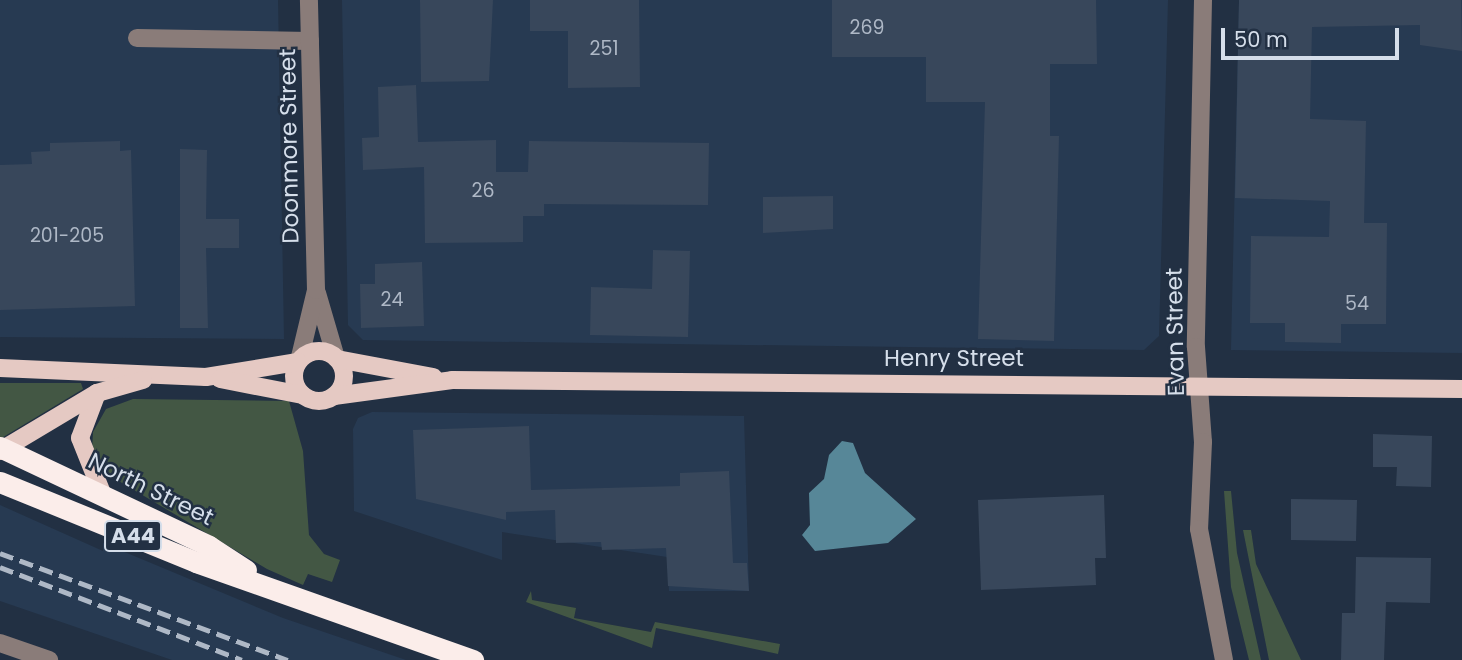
<!DOCTYPE html>
<html>
<head>
<meta charset="utf-8">
<style>
	body { margin:0 }
	#map { position:relative; width:1462px; height:660px; overflow:hidden; background:#223043; font-family:Poppins,sans-serif }
	div>[style] { position:absolute }
	[style*='--x'] { left:calc(var(--x)*1px); top:calc(var(--y)*1px); width:calc(var(--w)*1px); rotate:calc(var(--a)*1deg) }
	.built>* { inset:0; background:#273a52 }
	.green>* { inset:0; background:#435744 }
	.water>* { inset:0; background:#578798 }
	.building>* { inset:0; background:#38475b }
	.minor>* { height:18px; margin:-9px; padding:0 9px; transform-origin:9px; border-radius:9px; background:#8a7c79 }
	.major>* { height:18px; margin:-9px; padding:0 9px; transform-origin:9px; border-radius:9px; background:#e5c9c3 }
	.major>.ring { margin:-9px; padding:0; box-sizing:content-box; background:none; border:18px solid #e5c9c3; border-radius:50% }
	.highway>* { height:21px; margin:-10.5px; padding:0 10.5px; transform-origin:10.5px; border-radius:10.5px; background:#fbedea }
	.rail>* { height:5px; margin-top:-2.5px; transform-origin:0; background:repeating-linear-gradient(90deg,#aeb8c6 0 14px,transparent 0 21px) }
	span { translate:-50% -50%; white-space:nowrap; text-align:center; line-height:1.15; -webkit-text-stroke:5px #223043; paint-order:stroke }
	.number-label { font-size:19px; color:#aeb8c6 }
	.number-label span { -webkit-text-stroke-width:0 }
	.shield-label span { padding:2px 5px; background:#223043; border:2px solid; border-radius:5px; -webkit-text-stroke-width:0 }
	.shield-label { font-size:21px; color:#d5deea; font-weight:700 }
	.street-label { font-size:23px; color:#d5deea }
	.scale { position:absolute; left:1221px; top:28px; width:178px; height:32px; box-sizing:border-box; border:4px solid #d5deea; border-top:0; padding-left:9px; font-size:21px; line-height:24px; white-space:nowrap; color:#d5deea; -webkit-text-stroke:5px #223043; paint-order:stroke }
</style>
</head>
<body>
<div id="map">
	<div class="built">
		<div style="clip-path:polygon(0 0,278px 0,284px 339px,0 337px)"></div>
		<div style="clip-path:polygon(342px 0,1168px 0,1159px 336px,1144px 350px,363px 340px,348px 325px)"></div>
		<div style="clip-path:polygon(1239px 0,1462px 0,1462px 353px,1231px 350px)"></div>
		<div style="clip-path:polygon(372px 412px,744px 416px,749px 591px,669px 591px,667px 557px,502px 532px,502px 560px,354px 511px,353px 429px,358px 418px)"></div>
		<div style="clip-path:polygon(0 505px,103px 551px,103px 543px,283px 618px,406px 660px,172px 660px,0 601px)"></div>
	</div>
	<div class="green">
		<div style="clip-path:polygon(0 383px,81px 383px,83px 389px,0 439px)"></div>
		<div style="clip-path:polygon(133px 399px,289px 401px,303px 451px,309px 535px,324px 554px,340px 560px,332px 582px,308px 574px,303px 585px,267px 569px,112px 477px,92px 451px,93px 432px,106px 409px)"></div>
		<div style="clip-path:polygon(1224px 491px,1231px 491px,1237px 553px,1261px 660px,1249px 660px,1231px 587px)"></div>
		<div style="clip-path:polygon(1243px 530px,1251px 530px,1256px 564px,1301px 660px,1269px 660px)"></div>
		<div style="clip-path:polygon(531px 591px,532px 600px,576px 608px,574px 618px,651px 632px,655px 622px,780px 644px,778px 654px,656px 628px,652px 648px,526px 602px)"></div>
	</div>
	<div class="water">
		<div style="clip-path:polygon(842px 441px,853px 443px,865px 473px,916px 519px,888px 543px,815px 551px,802px 535px,810px 525px,809px 493px,824px 479px,829px 455px)"></div>
	</div>
	<div class="building">
		<div style="clip-path:polygon(420px 0,493px 0,489px 81px,421px 82px)"></div>
		<div style="clip-path:polygon(530px 0,639px 0,640px 87px,568px 88px,568px 31px,530px 31px)"></div>
		<div style="clip-path:polygon(832px 0,1096px 0,1097px 64px,1050px 64px,1050px 136px,1059px 136px,1054px 341px,978px 339px,985px 102px,926px 102px,926px 57px,832px 57px)"></div>
		<div style="clip-path:polygon(1239px 0,1461px 0,1462px 51px,1420px 45px,1420px 25px,1312px 27px,1310px 119px,1366px 121px,1364px 223px,1387px 223px,1386px 324px,1341px 324px,1341px 343px,1285px 342px,1285px 323px,1250px 323px,1251px 236px,1329px 237px,1330px 201px,1235px 198px)"></div>
		<div style="clip-path:polygon(416px 85px,418px 142px,496px 140px,496px 172px,528px 172px,529px 141px,709px 143px,708px 205px,544px 204px,544px 216px,523px 216px,523px 242px,425px 243px,424px 167px,363px 170px,362px 138px,379px 137px,378px 87px)"></div>
		<div style="clip-path:polygon(120px 141px,120px 151px,131px 150px,135px 306px,0 310px,0 165px,32px 164px,31px 152px,50px 151px,50px 143px)"></div>
		<div style="clip-path:polygon(180px 149px,207px 150px,206px 219px,239px 219px,239px 248px,206px 248px,208px 328px,180px 328px)"></div>
		<div style="clip-path:polygon(833px 196px,833px 229px,763px 233px,763px 197px)"></div>
		<div style="clip-path:polygon(653px 250px,690px 251px,688px 337px,590px 335px,591px 287px,652px 289px)"></div>
		<div style="clip-path:polygon(422px 262px,424px 326px,361px 328px,360px 284px,375px 284px,375px 264px)"></div>
		<div style="clip-path:polygon(529px 426px,531px 490px,680px 486px,680px 473px,729px 471px,733px 563px,747px 563px,749px 591px,668px 586px,666px 548px,602px 550px,601px 542px,556px 543px,555px 510px,506px 512px,506px 520px,416px 499px,413px 430px)"></div>
		<div style="clip-path:polygon(1373px 434px,1432px 436px,1431px 487px,1396px 486px,1397px 467px,1373px 467px)"></div>
		<div style="clip-path:polygon(1104px 495px,1106px 558px,1095px 558px,1096px 585px,981px 590px,978px 500px)"></div>
		<div style="clip-path:polygon(1291px 499px,1357px 500px,1356px 541px,1291px 540px)"></div>
		<div style="clip-path:polygon(1356px 557px,1431px 558px,1430px 603px,1386px 602px,1384px 660px,1341px 660px,1342px 613px,1355px 613px)"></div>
	</div>
	<div class="minor">
		<div style="--x:1203;--y:0;--w:347;--a:91.2"></div>
		<div style="--x:1196;--y:347;--w:95;--a:85.8"></div>
		<div style="--x:1203;--y:442;--w:87;--a:92.6"></div>
		<div style="--x:1199;--y:529;--w:133;--a:79.2"></div>
		<div style="--x:137;--y:38;--w:173;--a:1"></div>
		<div style="--x:317;--y:293;--w:68;--a:73.7"></div>
		<div style="--x:299;--y:361;--w:73;--a:-76.5"></div>
		<div style="--x:316;--y:290;--w:290;--a:-91.4"></div>
		<div style="--x:0;--y:643;--w:52;--a:19.1"></div>
	</div>
	<div class="major">
		<div class="ring" style="left:294px;top:351px;width:32px;height:32px"></div>
		<div style="--x:337;--y:359;--w:98;--a:10.6"></div>
		<div style="--x:0;--y:368;--w:206;--a:2.5"></div>
		<div style="--x:206;--y:377;--w:93;--a:-9.3"></div>
		<div style="--x:220;--y:379;--w:84;--a:11"></div>
		<div style="--x:97;--y:393;--w:48;--a:110.7"></div>
		<div style="--x:80;--y:438;--w:59;--a:68.2"></div>
		<div style="--x:334;--y:396;--w:119;--a:-7.7"></div>
		<div style="--x:452;--y:380;--w:1010;--a:0.51"></div>
		<div style="--x:0;--y:451;--w:113;--a:-30.9"></div>
		<div style="--x:97;--y:393;--w:48;--a:-15.8"></div>
	</div>
	<div class="highway">
		<div style="--x:0;--y:447;--w:231;--a:25.3"></div>
		<div style="--x:209;--y:546;--w:44;--a:33"></div>
		<div style="--x:0;--y:482;--w:212;--a:22.2"></div>
		<div style="--x:196;--y:562;--w:294;--a:19.5"></div>
	</div>
	<div class="rail">
		<div style="--x:0;--y:553;--w:307;--a:20.4"></div>
		<div style="--x:0;--y:567;--w:259;--a:21"></div>
	</div>
	<div class="number-label">
		<span style="left:867px;top:28px">269</span>
		<span style="left:604px;top:49px">251</span>
		<span style="left:483px;top:191px">26</span>
		<span style="left:67px;top:236px">201-205</span>
		<span style="left:392px;top:300px">24</span>
		<span style="left:1357px;top:304px">54</span>
	</div>
	<div class="shield-label">
		<span style="left:133px;top:536px">A44</span>
	</div>
	<div class="street-label">
		<span style="left:289px;top:146px;rotate:-91deg">Doonmore Street</span>
		<span style="left:1175px;top:332px;rotate:-91deg">Evan Street</span>
		<span style="left:954px;top:358px">Henry Street</span>
		<span style="left:151px;top:489px;rotate:26deg">North Street</span>
	</div>
	<div class="scale">50 m</div>
</div>
</body>
</html>
